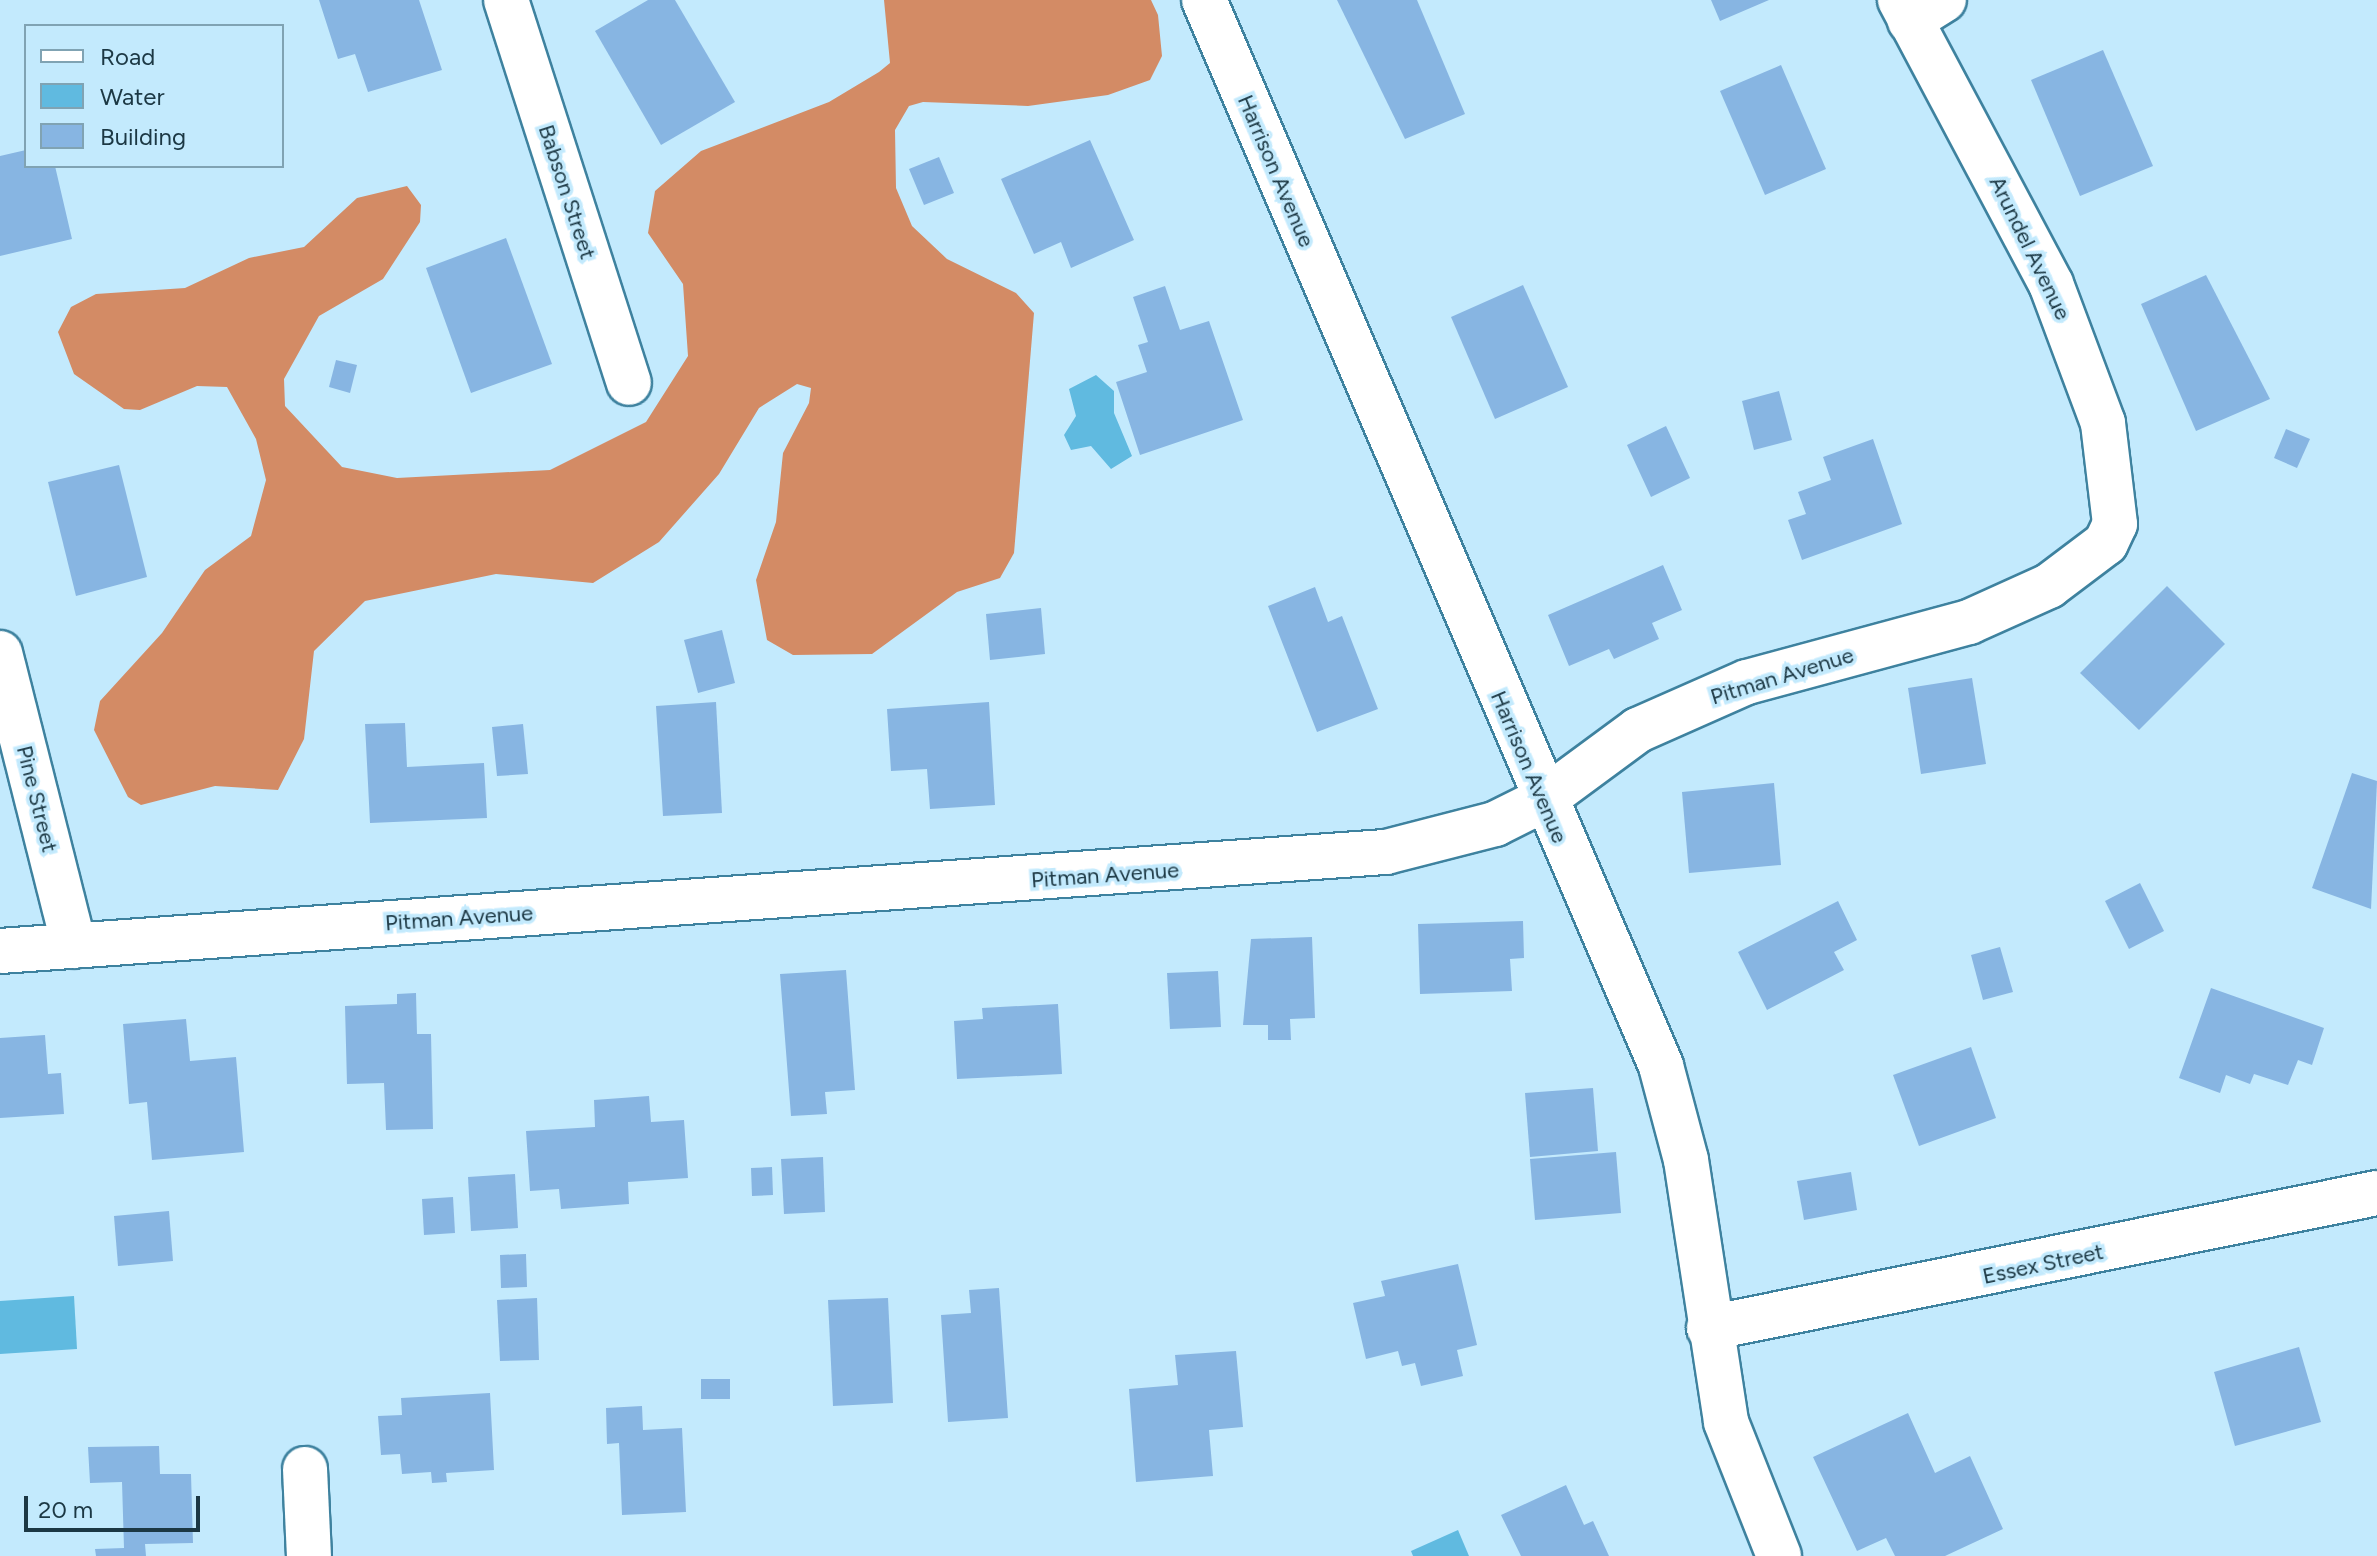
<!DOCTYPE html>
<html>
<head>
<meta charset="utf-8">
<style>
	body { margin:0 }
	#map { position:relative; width:2377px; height:1556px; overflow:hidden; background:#c3eafd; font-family:Figtree,sans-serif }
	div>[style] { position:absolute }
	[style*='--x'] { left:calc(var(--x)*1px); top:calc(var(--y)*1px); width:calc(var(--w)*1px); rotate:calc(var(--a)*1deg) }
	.forest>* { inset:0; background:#d38b65 }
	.water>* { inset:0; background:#60bae0 }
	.building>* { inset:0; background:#87b5e2 }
	.roads { filter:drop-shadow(2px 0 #3e829f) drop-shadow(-2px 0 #3e829f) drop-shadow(0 2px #3e829f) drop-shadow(0 -2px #3e829f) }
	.minor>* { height:44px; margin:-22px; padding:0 22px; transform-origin:22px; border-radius:22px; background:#fff }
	span { translate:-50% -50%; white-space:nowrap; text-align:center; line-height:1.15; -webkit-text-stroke:7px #c3eafd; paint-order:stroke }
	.street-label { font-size:22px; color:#1c3844 }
	.legend { position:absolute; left:24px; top:24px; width:260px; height:144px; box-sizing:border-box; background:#c3eafd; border:2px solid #80a3b3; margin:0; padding:10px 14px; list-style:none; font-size:24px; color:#1c3844 }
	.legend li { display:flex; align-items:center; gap:16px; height:40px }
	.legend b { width:40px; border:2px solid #80a3b3 }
	.scale { position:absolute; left:24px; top:1496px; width:176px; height:36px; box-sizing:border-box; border:4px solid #1c3844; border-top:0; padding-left:10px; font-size:24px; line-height:28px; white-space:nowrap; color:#1c3844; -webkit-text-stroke:6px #c3eafd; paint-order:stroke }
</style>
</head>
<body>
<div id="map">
	<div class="forest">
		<div style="clip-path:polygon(884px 0,1151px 0,1158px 15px,1162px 56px,1150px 80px,1108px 95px,1028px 106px,923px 102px,909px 106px,895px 130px,896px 188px,912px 226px,947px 259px,1016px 293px,1034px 313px,1014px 553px,1000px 578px,957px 592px,872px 654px,793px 655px,767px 640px,756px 580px,776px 522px,783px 453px,809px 403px,811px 388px,797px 384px,759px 408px,719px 474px,659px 542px,593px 583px,496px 574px,365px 601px,314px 651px,304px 739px,278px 790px,215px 786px,141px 805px,128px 797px,94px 730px,100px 701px,162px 633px,205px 570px,251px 536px,266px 480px,256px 439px,227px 387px,197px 386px,140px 410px,124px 409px,74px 374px,58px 332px,71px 307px,96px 294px,185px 288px,249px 258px,304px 247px,357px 198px,407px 186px,421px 205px,420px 222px,383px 279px,319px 316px,284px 379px,285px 406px,342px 467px,397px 478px,550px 470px,646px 422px,688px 356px,683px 284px,648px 233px,655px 191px,701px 151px,829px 102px,879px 72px,890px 63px)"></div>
	</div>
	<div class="water">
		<div style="clip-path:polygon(1096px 375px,1114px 391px,1114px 413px,1132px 456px,1111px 469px,1091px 446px,1071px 450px,1064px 435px,1076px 416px,1069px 389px)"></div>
		<div style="clip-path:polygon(74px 1296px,77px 1349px,0 1354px,0 1301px)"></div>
		<div style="clip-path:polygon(1458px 1530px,1469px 1556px,1413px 1556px,1411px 1551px)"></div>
	</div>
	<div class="building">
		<div style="clip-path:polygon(319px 0,419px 0,442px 70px,368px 92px,355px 54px,338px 59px)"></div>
		<div style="clip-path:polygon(648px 0,675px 0,735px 102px,661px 145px,595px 31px)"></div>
		<div style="clip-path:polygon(1337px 0,1417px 0,1465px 114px,1405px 139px)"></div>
		<div style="clip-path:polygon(1711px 0,1769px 0,1720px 21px)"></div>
		<div style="clip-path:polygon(2103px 50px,2153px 166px,2080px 196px,2031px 80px)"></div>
		<div style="clip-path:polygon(1781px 65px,1826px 169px,1765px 195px,1720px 91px)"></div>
		<div style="clip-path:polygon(1090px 140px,1134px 240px,1071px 268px,1061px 242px,1034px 254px,1001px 179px)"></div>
		<div style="clip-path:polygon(26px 150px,26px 166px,55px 166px,72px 239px,0 256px,0 156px)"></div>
		<div style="clip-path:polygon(939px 157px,954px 193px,924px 205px,909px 169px)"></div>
		<div style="clip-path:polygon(506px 238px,552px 364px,471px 393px,426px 268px)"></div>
		<div style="clip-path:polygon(2206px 275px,2270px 399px,2196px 431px,2141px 304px)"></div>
		<div style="clip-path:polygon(1523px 285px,1568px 387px,1495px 419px,1451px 317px)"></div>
		<div style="clip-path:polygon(1165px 286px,1180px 330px,1209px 321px,1243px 420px,1140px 455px,1116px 382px,1147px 372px,1138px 345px,1148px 342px,1133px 297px)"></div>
		<div style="clip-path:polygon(336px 360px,357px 365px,350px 393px,329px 387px)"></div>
		<div style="clip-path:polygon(1779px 391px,1792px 440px,1754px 450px,1742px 401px)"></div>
		<div style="clip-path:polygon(1666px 426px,1690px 478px,1651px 497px,1627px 445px)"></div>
		<div style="clip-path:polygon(2286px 429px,2310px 439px,2297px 468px,2274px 458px)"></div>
		<div style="clip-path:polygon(1873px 439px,1902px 524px,1802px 560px,1788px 520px,1806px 514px,1798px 492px,1831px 480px,1823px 457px)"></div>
		<div style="clip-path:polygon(119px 465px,147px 577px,76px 596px,48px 482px)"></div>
		<div style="clip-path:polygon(1663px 565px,1682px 610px,1652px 623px,1659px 639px,1614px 659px,1609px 649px,1569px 666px,1548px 615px)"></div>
		<div style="clip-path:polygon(2167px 586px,2225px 644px,2139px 730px,2080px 673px)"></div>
		<div style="clip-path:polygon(1315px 587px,1328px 622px,1342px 616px,1378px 709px,1317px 732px,1268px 606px)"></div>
		<div style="clip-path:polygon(1041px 608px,1045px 654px,990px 660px,986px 614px)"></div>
		<div style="clip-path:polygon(722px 630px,735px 683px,698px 693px,684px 640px)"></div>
		<div style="clip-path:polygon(1972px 678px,1986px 764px,1921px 774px,1908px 688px)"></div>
		<div style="clip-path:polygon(716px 702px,722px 813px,663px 816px,656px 706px)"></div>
		<div style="clip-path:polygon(989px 702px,995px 805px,930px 809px,927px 769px,891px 771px,887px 709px)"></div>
		<div style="clip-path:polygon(405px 723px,407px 767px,484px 763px,487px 818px,370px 823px,365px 724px)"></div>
		<div style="clip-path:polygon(523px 724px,528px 774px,497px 776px,492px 727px)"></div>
		<div style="clip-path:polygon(2352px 773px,2377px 781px,2371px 909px,2312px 888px)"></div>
		<div style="clip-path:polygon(1774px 783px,1781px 865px,1689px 873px,1682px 792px)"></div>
		<div style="clip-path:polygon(2140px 883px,2164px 931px,2129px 949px,2105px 901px)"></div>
		<div style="clip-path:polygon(1838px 901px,1857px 940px,1834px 952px,1844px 970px,1767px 1010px,1738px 952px)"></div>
		<div style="clip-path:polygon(1523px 921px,1524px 958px,1510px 959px,1512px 991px,1420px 994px,1418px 924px)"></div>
		<div style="clip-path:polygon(1312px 937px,1315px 1018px,1290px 1019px,1291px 1040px,1268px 1040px,1268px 1025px,1243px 1025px,1251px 939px)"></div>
		<div style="clip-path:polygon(2000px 947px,2013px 992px,1983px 1000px,1971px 955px)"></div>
		<div style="clip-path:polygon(846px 970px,855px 1090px,825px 1092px,827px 1114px,791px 1116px,780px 974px)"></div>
		<div style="clip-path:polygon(1218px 971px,1221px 1027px,1170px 1029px,1167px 973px)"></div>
		<div style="clip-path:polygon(2211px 988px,2324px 1028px,2312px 1065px,2298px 1060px,2288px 1085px,2254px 1074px,2250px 1084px,2226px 1075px,2220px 1093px,2179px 1078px)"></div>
		<div style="clip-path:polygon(416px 993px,417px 1034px,431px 1034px,433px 1129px,386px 1130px,384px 1083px,347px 1084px,345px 1006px,397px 1004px,397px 994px)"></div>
		<div style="clip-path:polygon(1058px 1004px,1062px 1074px,957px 1079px,954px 1021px,983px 1019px,982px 1008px)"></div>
		<div style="clip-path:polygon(186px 1019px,190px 1061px,236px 1057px,244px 1152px,152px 1160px,147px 1102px,129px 1104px,123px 1024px)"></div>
		<div style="clip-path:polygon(45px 1035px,48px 1074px,61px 1073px,64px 1114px,0 1118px,0 1038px)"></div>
		<div style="clip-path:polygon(1971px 1047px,1996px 1118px,1919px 1146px,1893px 1075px)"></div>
		<div style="clip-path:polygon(1593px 1088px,1598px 1151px,1530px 1157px,1525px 1093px)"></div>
		<div style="clip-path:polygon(649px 1096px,651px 1122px,684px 1120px,688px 1178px,628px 1182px,629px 1204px,561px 1209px,559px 1189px,530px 1191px,526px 1131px,595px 1127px,594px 1100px)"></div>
		<div style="clip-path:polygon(1616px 1152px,1621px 1213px,1535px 1220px,1530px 1159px)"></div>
		<div style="clip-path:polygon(823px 1157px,825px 1212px,784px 1214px,781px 1159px)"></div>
		<div style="clip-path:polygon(772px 1167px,773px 1195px,752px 1196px,751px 1168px)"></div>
		<div style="clip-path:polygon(1851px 1172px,1857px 1210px,1804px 1220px,1797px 1181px)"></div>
		<div style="clip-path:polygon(515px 1174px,518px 1228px,471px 1231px,468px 1177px)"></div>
		<div style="clip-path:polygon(453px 1197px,455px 1233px,424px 1235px,422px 1199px)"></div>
		<div style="clip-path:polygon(169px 1211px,173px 1261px,118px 1266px,114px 1216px)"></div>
		<div style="clip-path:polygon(526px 1254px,527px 1287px,501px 1288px,500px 1255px)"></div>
		<div style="clip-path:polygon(1458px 1264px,1477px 1345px,1457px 1350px,1463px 1376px,1421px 1386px,1415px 1363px,1402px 1366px,1398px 1351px,1366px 1359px,1353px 1303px,1385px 1296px,1381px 1281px)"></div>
		<div style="clip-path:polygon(999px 1288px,1008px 1418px,948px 1422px,941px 1315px,971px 1313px,969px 1290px)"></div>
		<div style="clip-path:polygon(537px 1298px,539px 1360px,500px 1361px,497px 1300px)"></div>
		<div style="clip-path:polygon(888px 1298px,893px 1403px,833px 1406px,828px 1300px)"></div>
		<div style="clip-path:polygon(2299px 1347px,2321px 1422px,2235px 1446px,2214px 1372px)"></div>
		<div style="clip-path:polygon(1236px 1351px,1243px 1427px,1209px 1430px,1213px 1476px,1136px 1482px,1129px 1389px,1178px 1385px,1175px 1355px)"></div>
		<div style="clip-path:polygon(701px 1379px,730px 1379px,730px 1399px,701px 1399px)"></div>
		<div style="clip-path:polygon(490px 1393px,494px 1470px,446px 1473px,447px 1482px,432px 1483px,431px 1472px,402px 1474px,400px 1454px,381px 1455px,378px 1416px,402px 1415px,401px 1398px)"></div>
		<div style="clip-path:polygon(642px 1406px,643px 1430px,682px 1428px,686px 1512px,622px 1515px,619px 1443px,607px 1444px,606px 1408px)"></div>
		<div style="clip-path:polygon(1908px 1413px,1935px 1473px,1970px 1456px,2003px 1529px,1945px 1556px,1895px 1556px,1886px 1538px,1857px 1551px,1813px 1457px)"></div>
		<div style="clip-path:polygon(159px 1446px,160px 1474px,191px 1474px,193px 1543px,145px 1544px,146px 1556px,96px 1556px,95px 1549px,124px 1548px,122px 1482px,90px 1483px,88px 1447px)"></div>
		<div style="clip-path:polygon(1566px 1485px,1584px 1525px,1593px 1521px,1609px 1556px,1521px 1556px,1501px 1515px)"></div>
	</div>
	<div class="roads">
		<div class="minor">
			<div style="--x:506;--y:0;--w:402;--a:72.2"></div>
			<div style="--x:1204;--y:0;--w:1160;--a:66.79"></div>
			<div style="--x:1661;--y:1066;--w:97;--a:75.1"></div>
			<div style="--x:1686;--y:1160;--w:265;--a:81.3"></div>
			<div style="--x:1726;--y:1422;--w:144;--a:68.4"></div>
			<div style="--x:1910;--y:21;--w:40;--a:-32"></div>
			<div style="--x:0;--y:653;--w:302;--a:75.8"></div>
			<div style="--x:0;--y:951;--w:1390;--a:-4.09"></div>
			<div style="--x:1386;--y:852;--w:113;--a:-14.4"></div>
			<div style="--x:1495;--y:824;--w:54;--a:-26.6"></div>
			<div style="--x:1543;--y:800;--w:118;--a:-36.4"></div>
			<div style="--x:1638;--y:730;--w:119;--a:-23.8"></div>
			<div style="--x:1747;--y:682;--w:230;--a:-15.1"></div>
			<div style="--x:1969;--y:622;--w:88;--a:-24.2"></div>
			<div style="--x:2049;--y:586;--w:71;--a:-37"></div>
			<div style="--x:2106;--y:543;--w:21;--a:-65"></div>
			<div style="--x:2115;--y:524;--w:102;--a:-96.8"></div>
			<div style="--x:2103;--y:423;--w:148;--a:-110.5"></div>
			<div style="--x:2051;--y:284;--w:322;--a:-118"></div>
			<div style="--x:1709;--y:1328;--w:682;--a:-11.43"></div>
			<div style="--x:305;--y:1469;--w:87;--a:87.4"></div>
		</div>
	</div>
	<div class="street-label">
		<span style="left:1276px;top:171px;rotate:67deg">Harrison Avenue</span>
		<span style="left:567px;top:192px;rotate:72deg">Babson Street</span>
		<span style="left:2030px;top:248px;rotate:64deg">Arundel Avenue</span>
		<span style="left:1782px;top:676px;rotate:-17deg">Pitman Avenue</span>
		<span style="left:1529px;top:767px;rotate:67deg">Harrison Avenue</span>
		<span style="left:37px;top:799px;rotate:76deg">Pine Street</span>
		<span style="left:1105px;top:875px;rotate:-4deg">Pitman Avenue</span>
		<span style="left:459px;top:918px;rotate:-4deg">Pitman Avenue</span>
		<span style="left:2043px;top:1264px;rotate:-12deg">Essex Street</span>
	</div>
	<ul class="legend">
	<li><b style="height:10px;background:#fff"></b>Road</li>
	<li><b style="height:22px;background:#60bae0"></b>Water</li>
	<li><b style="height:22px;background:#87b5e2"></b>Building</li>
	</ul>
	<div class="scale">20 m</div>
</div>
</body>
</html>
